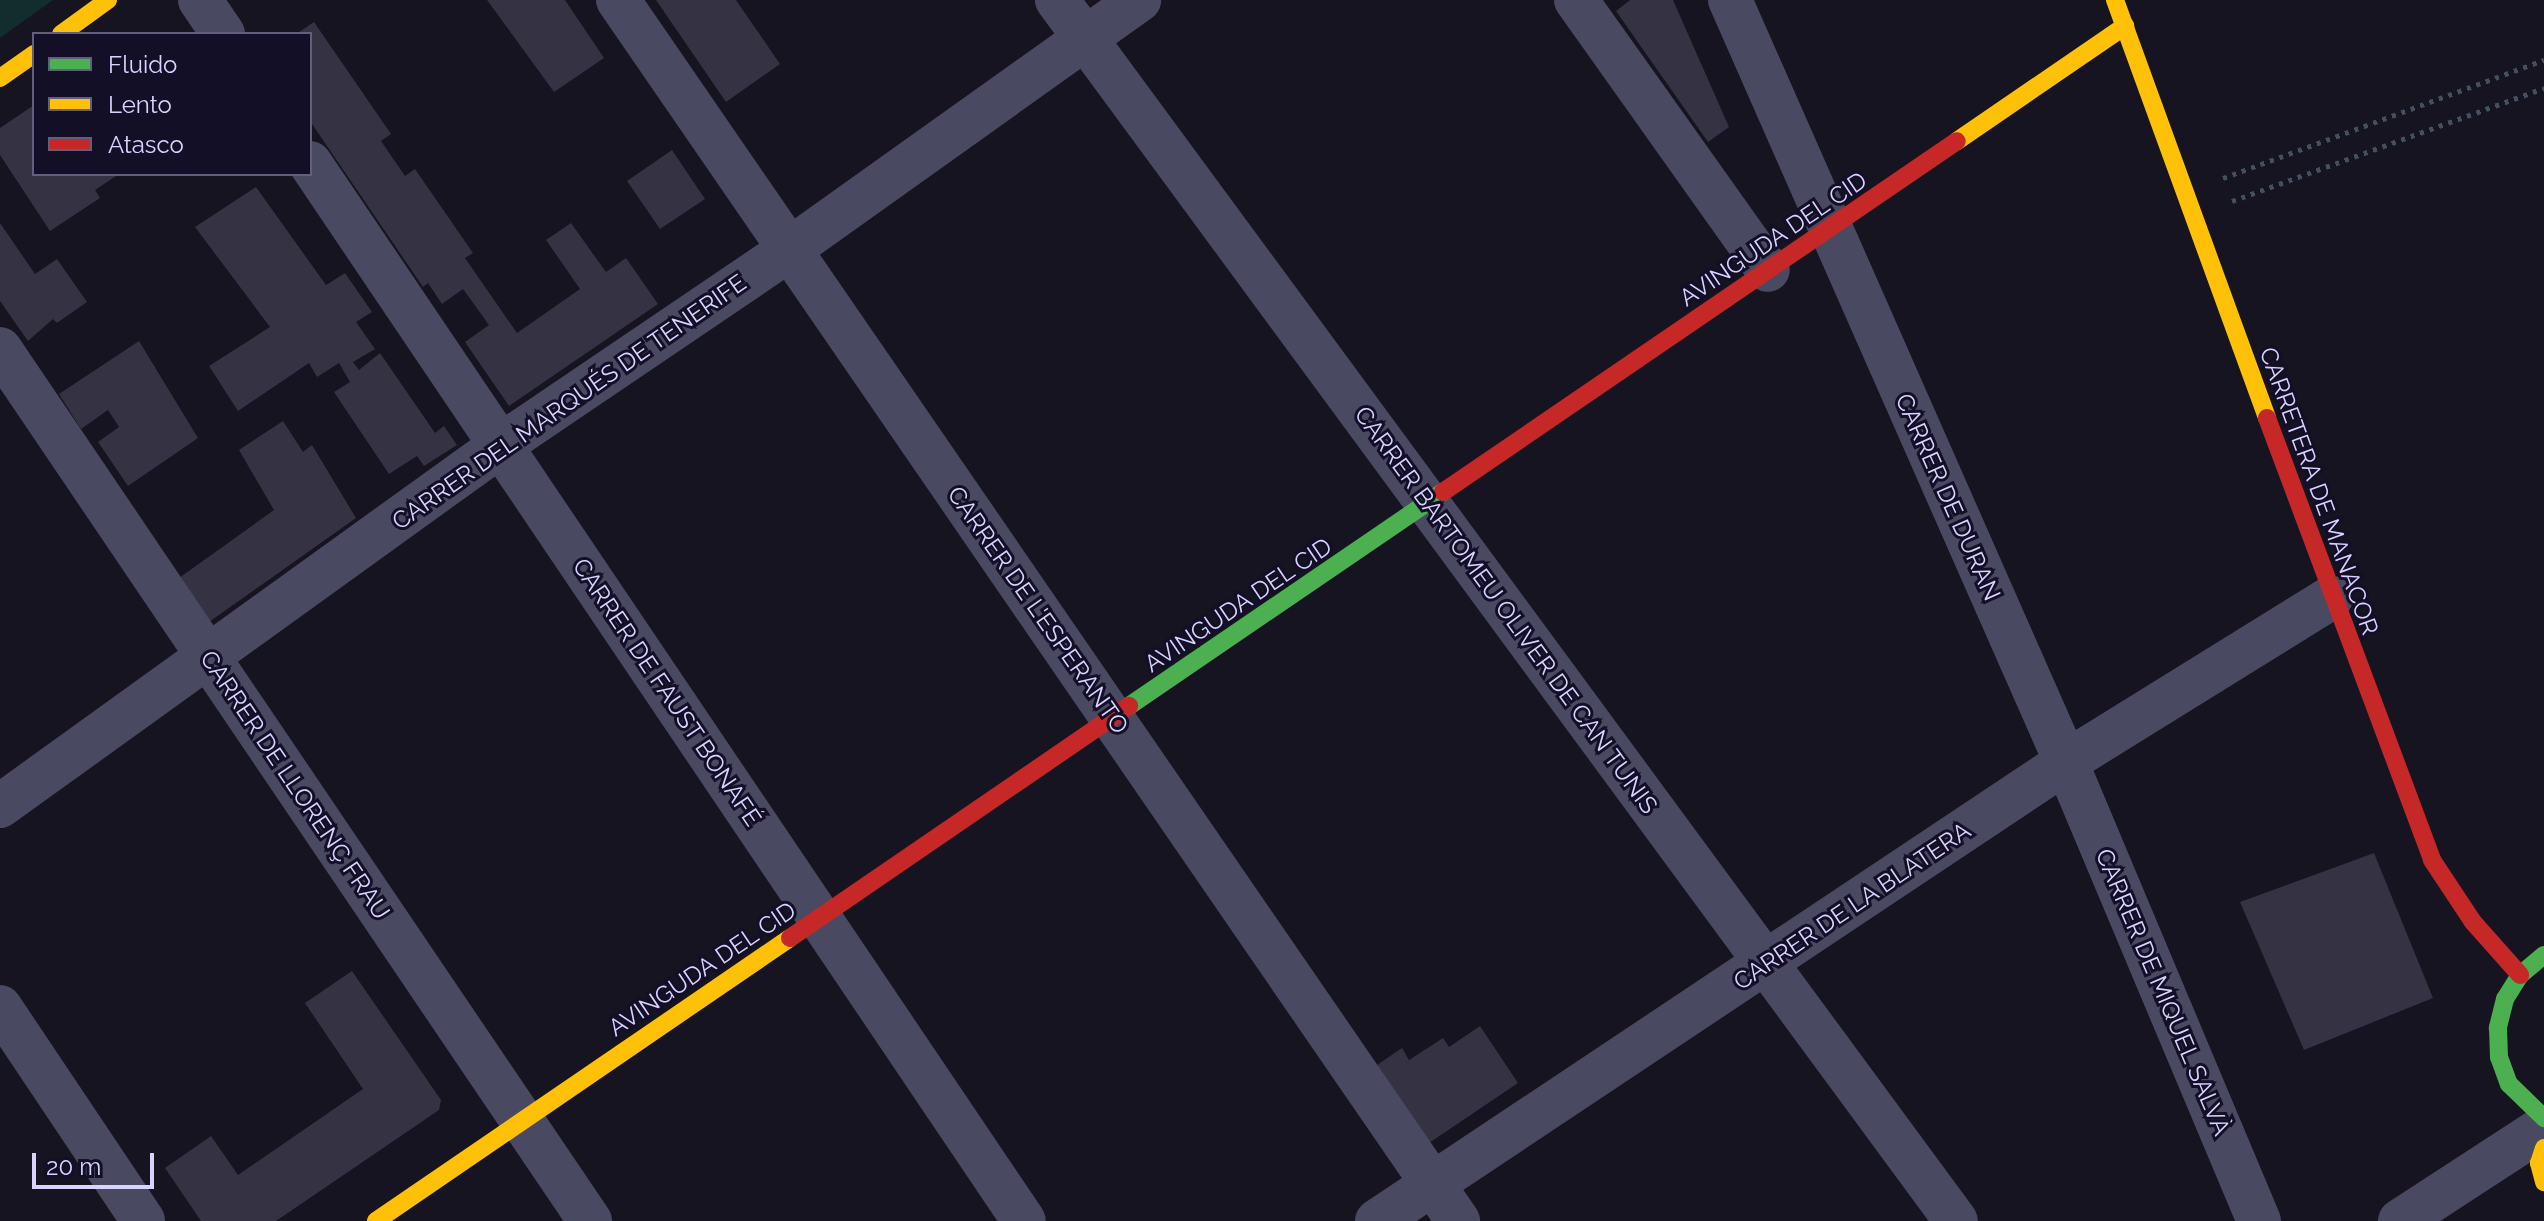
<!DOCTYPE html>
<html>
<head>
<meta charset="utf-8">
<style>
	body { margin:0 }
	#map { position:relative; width:2544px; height:1221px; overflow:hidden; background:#161421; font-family:Raleway,sans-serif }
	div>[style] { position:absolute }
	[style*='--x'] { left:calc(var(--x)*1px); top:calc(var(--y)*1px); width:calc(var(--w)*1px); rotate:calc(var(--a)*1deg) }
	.green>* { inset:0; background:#132c2d }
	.building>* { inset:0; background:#343243 }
	.path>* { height:5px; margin-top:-2.5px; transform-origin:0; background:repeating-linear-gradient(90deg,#44505f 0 4px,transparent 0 10px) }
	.street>* { height:44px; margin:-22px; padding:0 22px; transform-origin:22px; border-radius:22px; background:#4a4962 }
	.fast>* { height:18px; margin:-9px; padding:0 9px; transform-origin:9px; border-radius:9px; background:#4caf50 }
	.slow>* { height:18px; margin:-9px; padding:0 9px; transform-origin:9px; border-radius:9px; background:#ffc107 }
	.jam>* { height:18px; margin:-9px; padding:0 9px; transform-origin:9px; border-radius:9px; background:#c62828 }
	span { translate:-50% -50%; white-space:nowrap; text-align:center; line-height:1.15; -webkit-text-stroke:6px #130f26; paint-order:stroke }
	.street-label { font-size:24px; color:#d9d4ff }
	.legend { position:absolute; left:32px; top:32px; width:280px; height:144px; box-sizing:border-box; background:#130f26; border:2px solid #625e7d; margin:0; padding:10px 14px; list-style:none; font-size:24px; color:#d9d4ff }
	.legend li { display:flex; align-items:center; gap:16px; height:40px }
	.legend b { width:40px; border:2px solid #625e7d }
	.scale { position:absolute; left:32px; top:1153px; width:122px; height:36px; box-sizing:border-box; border:4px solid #d9d4ff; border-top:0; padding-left:10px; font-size:24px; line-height:28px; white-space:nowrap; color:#d9d4ff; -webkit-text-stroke:6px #130f26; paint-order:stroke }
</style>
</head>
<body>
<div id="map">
	<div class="green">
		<div style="clip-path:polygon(0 0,53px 0,0 38px)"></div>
	</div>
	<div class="building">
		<div style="clip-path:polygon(487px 0,565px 0,604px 58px,554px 92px)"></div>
		<div style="clip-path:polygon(656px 0,736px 0,780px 64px,726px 102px)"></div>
		<div style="clip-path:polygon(1630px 0,1673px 0,1729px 127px,1708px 142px,1616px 11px)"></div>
		<div style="clip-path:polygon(314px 22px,391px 134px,381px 141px,405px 176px,415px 169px,473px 253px,465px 258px,517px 333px,580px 289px,546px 240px,571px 223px,606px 272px,626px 258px,658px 304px,509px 406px,465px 342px,489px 325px,463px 289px,442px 304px,428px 283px,423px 287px,310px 121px,310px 34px,296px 34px)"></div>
		<div style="clip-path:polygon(34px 105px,34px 174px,119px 174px,95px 190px,100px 198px,50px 231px,0 155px,0 128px)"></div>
		<div style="clip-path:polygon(672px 150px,705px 199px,660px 229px,627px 181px)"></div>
		<div style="clip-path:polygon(256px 187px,326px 285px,345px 273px,372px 312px,356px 322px,375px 349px,353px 362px,359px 370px,380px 353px,435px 433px,444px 426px,457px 445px,424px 466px,417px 456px,389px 474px,334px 392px,350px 382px,339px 363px,317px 377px,309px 363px,238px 411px,209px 366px,270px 327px,195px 227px)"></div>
		<div style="clip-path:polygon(0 223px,35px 274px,57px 259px,87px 302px,57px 323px,53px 319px,28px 341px,0 301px)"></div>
		<div style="clip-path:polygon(139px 341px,198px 438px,128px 486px,98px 442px,119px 427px,108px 410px,81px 429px,59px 394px)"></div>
		<div style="clip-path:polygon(283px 421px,303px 452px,312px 445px,356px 518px,209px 622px,179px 578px,274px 510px,239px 450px)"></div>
		<div style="clip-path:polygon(2374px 853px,2433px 998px,2304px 1050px,2240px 902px)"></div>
		<div style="clip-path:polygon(352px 971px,441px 1100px,439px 1110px,276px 1221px,201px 1221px,165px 1168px,211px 1136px,238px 1175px,363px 1089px,305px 1003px)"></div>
		<div style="clip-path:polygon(1480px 1026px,1518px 1083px,1429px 1143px,1377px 1065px,1402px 1048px,1409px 1060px,1443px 1038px,1449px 1047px)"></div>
	</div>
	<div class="path">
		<div style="--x:2223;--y:178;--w:342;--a:-20.2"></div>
		<div style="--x:2232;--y:201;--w:332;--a:-19.9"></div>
	</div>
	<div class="street">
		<div style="--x:200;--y:0;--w:41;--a:55.9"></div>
		<div style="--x:618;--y:0;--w:1482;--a:55.47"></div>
		<div style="--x:1057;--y:0;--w:1516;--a:53.64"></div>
		<div style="--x:1576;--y:0;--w:331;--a:54.6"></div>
		<div style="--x:1730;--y:0;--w:833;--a:66.21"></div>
		<div style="--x:2066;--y:762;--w:498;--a:67.2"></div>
		<div style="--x:310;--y:163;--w:1276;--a:55.99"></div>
		<div style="--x:0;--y:349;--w:1053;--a:55.92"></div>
		<div style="--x:0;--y:806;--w:618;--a:-35.77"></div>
		<div style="--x:501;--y:445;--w:349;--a:-34.1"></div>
		<div style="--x:790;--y:249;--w:429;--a:-35.5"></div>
		<div style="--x:0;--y:1007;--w:257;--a:56.2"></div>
		<div style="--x:1377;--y:1221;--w:828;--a:-33.67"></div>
		<div style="--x:2066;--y:762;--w:312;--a:-31.8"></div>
		<div style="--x:2400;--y:1221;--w:172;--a:-33.1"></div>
	</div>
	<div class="fast">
		<div style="--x:1129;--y:706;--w:380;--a:-34.3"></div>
		<div style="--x:2544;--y:955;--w:31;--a:140"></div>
		<div style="--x:2520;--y:975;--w:28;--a:122"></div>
		<div style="--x:2505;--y:999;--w:30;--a:104"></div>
		<div style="--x:2498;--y:1028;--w:29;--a:88"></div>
		<div style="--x:2499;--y:1057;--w:29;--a:70"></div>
		<div style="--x:2509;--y:1084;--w:49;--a:44.2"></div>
	</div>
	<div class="slow">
		<div style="--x:2115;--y:0;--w:445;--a:70"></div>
		<div style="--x:61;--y:34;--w:58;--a:-35.9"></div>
		<div style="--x:0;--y:78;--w:42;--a:-35.2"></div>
		<div style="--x:1957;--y:141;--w:204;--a:-34.4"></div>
		<div style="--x:2544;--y:1148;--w:16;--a:108"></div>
		<div style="--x:2539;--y:1163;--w:20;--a:75"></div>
		<div style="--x:376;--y:1221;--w:501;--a:-34.36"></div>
	</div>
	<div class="jam">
		<div style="--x:2267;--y:418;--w:472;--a:69.5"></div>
		<div style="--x:2432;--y:860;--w:74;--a:56.5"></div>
		<div style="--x:2473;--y:922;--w:71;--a:48.4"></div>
		<div style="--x:1443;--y:492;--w:622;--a:-34.33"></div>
		<div style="--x:790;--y:938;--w:411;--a:-34.4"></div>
	</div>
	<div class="street-label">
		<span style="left:1773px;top:239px;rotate:-34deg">AVINGUDA DEL CID</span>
		<span style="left:569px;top:402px;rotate:-35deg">CARRER DEL MARQUÉS DE TENERIFE</span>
		<span style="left:2319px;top:491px;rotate:70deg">CARRETERA DE MANACOR</span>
		<span style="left:1948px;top:497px;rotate:66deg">CARRER DE DURAN</span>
		<span style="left:1238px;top:605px;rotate:-34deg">AVINGUDA DEL CID</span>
		<span style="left:1038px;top:610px;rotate:55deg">CARRER DE L'ESPERANTO</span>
		<span style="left:1506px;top:610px;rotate:54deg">CARRER BARTOMEU OLIVER DE CAN TUNIS</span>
		<span style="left:667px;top:692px;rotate:56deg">CARRER DE FAUST BONAFÉ</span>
		<span style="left:295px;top:785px;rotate:56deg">CARRER DE LLORENÇ FRAU</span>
		<span style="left:1852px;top:906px;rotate:-34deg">CARRER DE LA BLATERA</span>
		<span style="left:702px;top:969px;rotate:-34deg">AVINGUDA DEL CID</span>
		<span style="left:2163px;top:992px;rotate:67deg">CARRER DE MIQUEL SALVÀ</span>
	</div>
	<ul class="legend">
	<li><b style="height:10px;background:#4caf50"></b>Fluido</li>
	<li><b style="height:10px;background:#ffc107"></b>Lento</li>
	<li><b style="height:10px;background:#c62828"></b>Atasco</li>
	</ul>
	<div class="scale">20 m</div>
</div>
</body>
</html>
